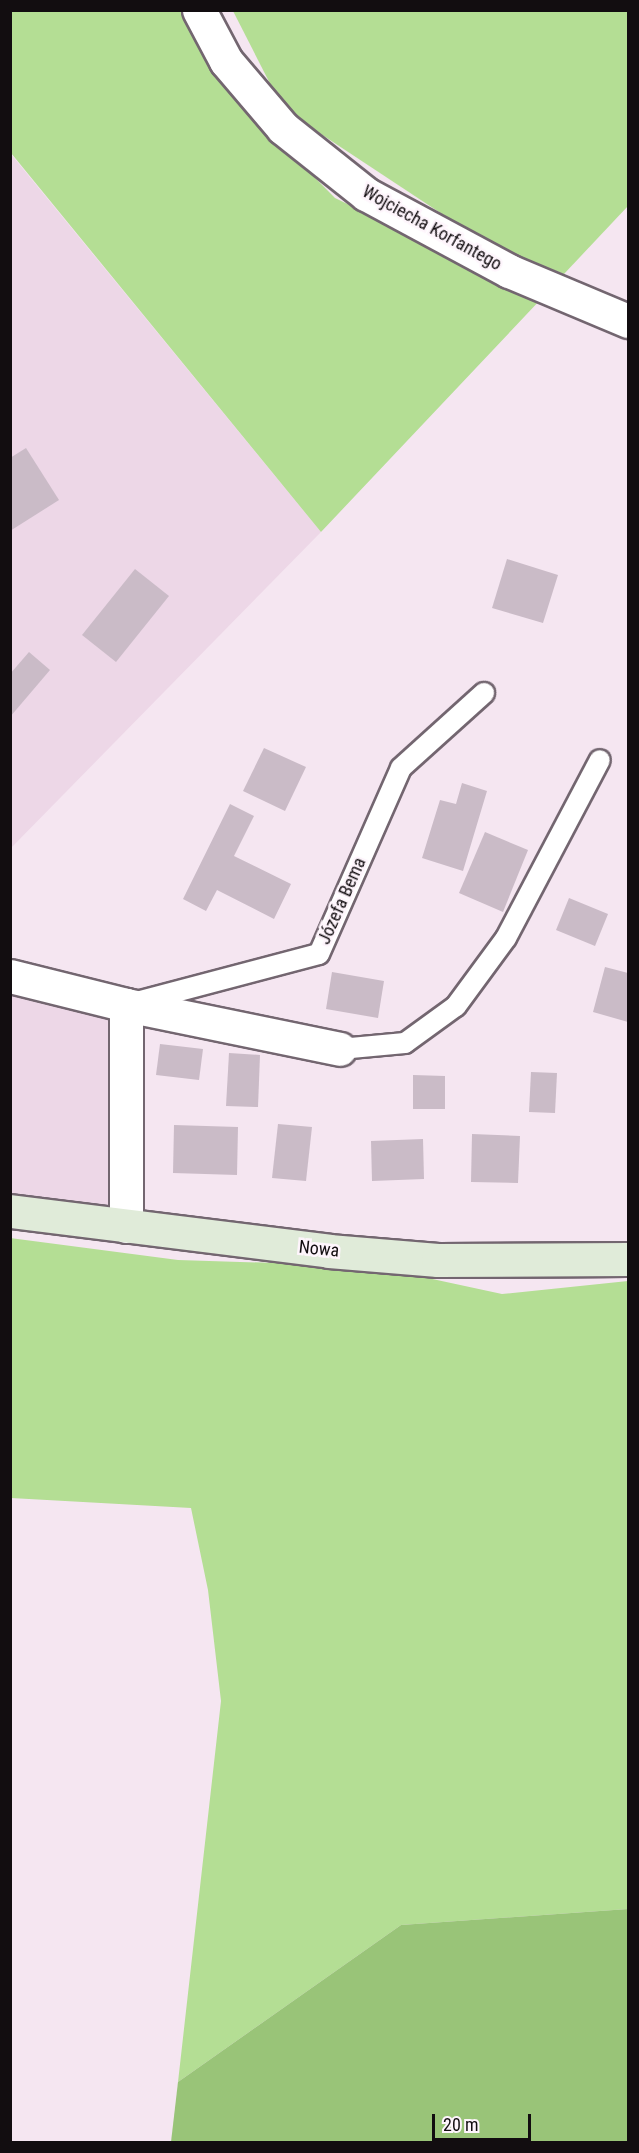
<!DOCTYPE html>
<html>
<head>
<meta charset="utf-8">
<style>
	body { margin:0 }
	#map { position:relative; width:639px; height:2153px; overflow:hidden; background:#f5e6f1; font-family:"Roboto Condensed",sans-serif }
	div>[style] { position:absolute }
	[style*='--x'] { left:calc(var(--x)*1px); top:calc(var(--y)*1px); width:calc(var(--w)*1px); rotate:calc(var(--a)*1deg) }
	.built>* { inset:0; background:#edd7e7 }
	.green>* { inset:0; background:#b4de94 }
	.forest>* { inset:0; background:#99c478 }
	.building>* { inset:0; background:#cabbc7 }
	.roads { filter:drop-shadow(2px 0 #736670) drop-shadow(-2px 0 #736670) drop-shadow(0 2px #736670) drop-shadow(0 -2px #736670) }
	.lane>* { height:20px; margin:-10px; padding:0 10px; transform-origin:10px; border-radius:10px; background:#fff }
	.street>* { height:33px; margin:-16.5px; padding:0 16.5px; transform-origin:16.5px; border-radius:16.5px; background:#fff }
	.secondary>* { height:33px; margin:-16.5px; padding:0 16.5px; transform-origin:16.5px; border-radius:16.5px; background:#e0ebd9 }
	span { translate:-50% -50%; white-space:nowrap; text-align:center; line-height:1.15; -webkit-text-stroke:5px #fef5fc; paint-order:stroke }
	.street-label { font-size:18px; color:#120d10 }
	.frame { position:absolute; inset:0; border:12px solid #120d10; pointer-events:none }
	.scale { position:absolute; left:432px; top:2114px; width:99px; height:27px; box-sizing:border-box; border:3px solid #120d10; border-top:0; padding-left:8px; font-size:18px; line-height:21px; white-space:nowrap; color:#120d10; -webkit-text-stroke:4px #fef5fc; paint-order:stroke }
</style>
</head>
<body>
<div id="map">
	<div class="built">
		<div style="clip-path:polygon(10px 153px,321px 532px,11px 848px,10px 848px)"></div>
		<div style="clip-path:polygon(11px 976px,126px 1005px,141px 1215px,11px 1196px)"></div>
	</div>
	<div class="green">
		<div style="clip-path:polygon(10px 11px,183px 11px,230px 92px,335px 198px,542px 298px,321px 532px,11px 153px)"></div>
		<div style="clip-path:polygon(233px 11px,628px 11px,628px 206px,564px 274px,489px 245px,283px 109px)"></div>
		<div style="clip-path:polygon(10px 1238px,178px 1260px,372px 1266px,502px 1294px,628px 1281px,628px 1909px,401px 1925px,178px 2082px,221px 1701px,208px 1590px,191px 1508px,11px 1498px)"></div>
	</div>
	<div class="forest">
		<div style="clip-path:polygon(628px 1909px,628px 2142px,171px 2142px,178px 2082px,401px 1925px)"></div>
	</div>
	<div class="building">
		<div style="clip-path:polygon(26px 448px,59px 500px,10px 531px,10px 458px)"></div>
		<div style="clip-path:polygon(507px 559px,558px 575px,543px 623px,492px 608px)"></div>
		<div style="clip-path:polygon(135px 569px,169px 596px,116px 662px,82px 635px)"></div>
		<div style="clip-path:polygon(29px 652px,50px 670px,10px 717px,10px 674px)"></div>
		<div style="clip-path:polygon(264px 748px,306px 767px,285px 811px,243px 791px)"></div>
		<div style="clip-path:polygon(462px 783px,487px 791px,463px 871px,422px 858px,440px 800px,456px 804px)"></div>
		<div style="clip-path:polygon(230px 804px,254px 816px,234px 856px,291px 884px,274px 919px,217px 890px,206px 911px,183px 899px)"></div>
		<div style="clip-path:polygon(485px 832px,528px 850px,503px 912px,459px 893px)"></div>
		<div style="clip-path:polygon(569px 898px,608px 914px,595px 946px,556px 930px)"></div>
		<div style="clip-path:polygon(605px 967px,628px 973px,628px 1022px,593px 1012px)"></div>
		<div style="clip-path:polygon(332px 972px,384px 981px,378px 1018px,326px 1009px)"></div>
		<div style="clip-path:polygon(160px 1044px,203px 1049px,199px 1080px,156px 1075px)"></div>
		<div style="clip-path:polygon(229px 1053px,260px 1055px,258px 1107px,226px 1106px)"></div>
		<div style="clip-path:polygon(531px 1072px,557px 1073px,555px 1113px,529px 1112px)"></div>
		<div style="clip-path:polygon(413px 1075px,445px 1076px,445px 1109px,413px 1109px)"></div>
		<div style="clip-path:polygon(278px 1124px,312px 1127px,306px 1181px,272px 1178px)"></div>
		<div style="clip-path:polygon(174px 1125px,238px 1127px,237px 1175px,173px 1173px)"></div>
		<div style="clip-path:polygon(472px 1134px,520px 1136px,518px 1183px,471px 1182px)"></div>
		<div style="clip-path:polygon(423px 1139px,424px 1179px,372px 1181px,371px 1141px)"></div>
	</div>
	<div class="roads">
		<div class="lane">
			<div style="--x:137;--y:1002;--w:188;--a:-14.8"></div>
			<div style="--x:319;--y:954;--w:203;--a:-66.2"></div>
			<div style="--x:401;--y:768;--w:112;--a:-42.1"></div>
			<div style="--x:340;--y:1049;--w:65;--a:-5.3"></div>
			<div style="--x:405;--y:1043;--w:63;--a:-36"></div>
			<div style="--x:456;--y:1006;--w:84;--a:-53.7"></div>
			<div style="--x:506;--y:938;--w:201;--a:-62.2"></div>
		</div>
		<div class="street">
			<div style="--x:199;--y:10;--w:58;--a:62.1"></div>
			<div style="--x:226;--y:61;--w:88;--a:49.6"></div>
			<div style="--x:283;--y:128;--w:106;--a:38.5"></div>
			<div style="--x:366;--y:194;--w:162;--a:28.3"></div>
			<div style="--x:509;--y:271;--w:129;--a:22.8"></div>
			<div style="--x:10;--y:976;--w:120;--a:14"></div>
			<div style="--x:126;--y:1005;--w:218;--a:11.6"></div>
			<div style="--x:126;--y:1005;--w:221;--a:90"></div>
		</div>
		<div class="secondary">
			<div style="--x:10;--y:1211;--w:321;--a:7.1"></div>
			<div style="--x:329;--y:1251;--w:109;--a:4.7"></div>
			<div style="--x:438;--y:1260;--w:190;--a:-0.3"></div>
		</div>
	</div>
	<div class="street-label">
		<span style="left:432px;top:228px;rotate:29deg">Wojciecha Korfantego</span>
		<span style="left:342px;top:901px;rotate:-66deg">Józefa Bema</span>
		<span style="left:319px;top:1249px;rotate:6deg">Nowa</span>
	</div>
	<div class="frame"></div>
	<div class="scale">20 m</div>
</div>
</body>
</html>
